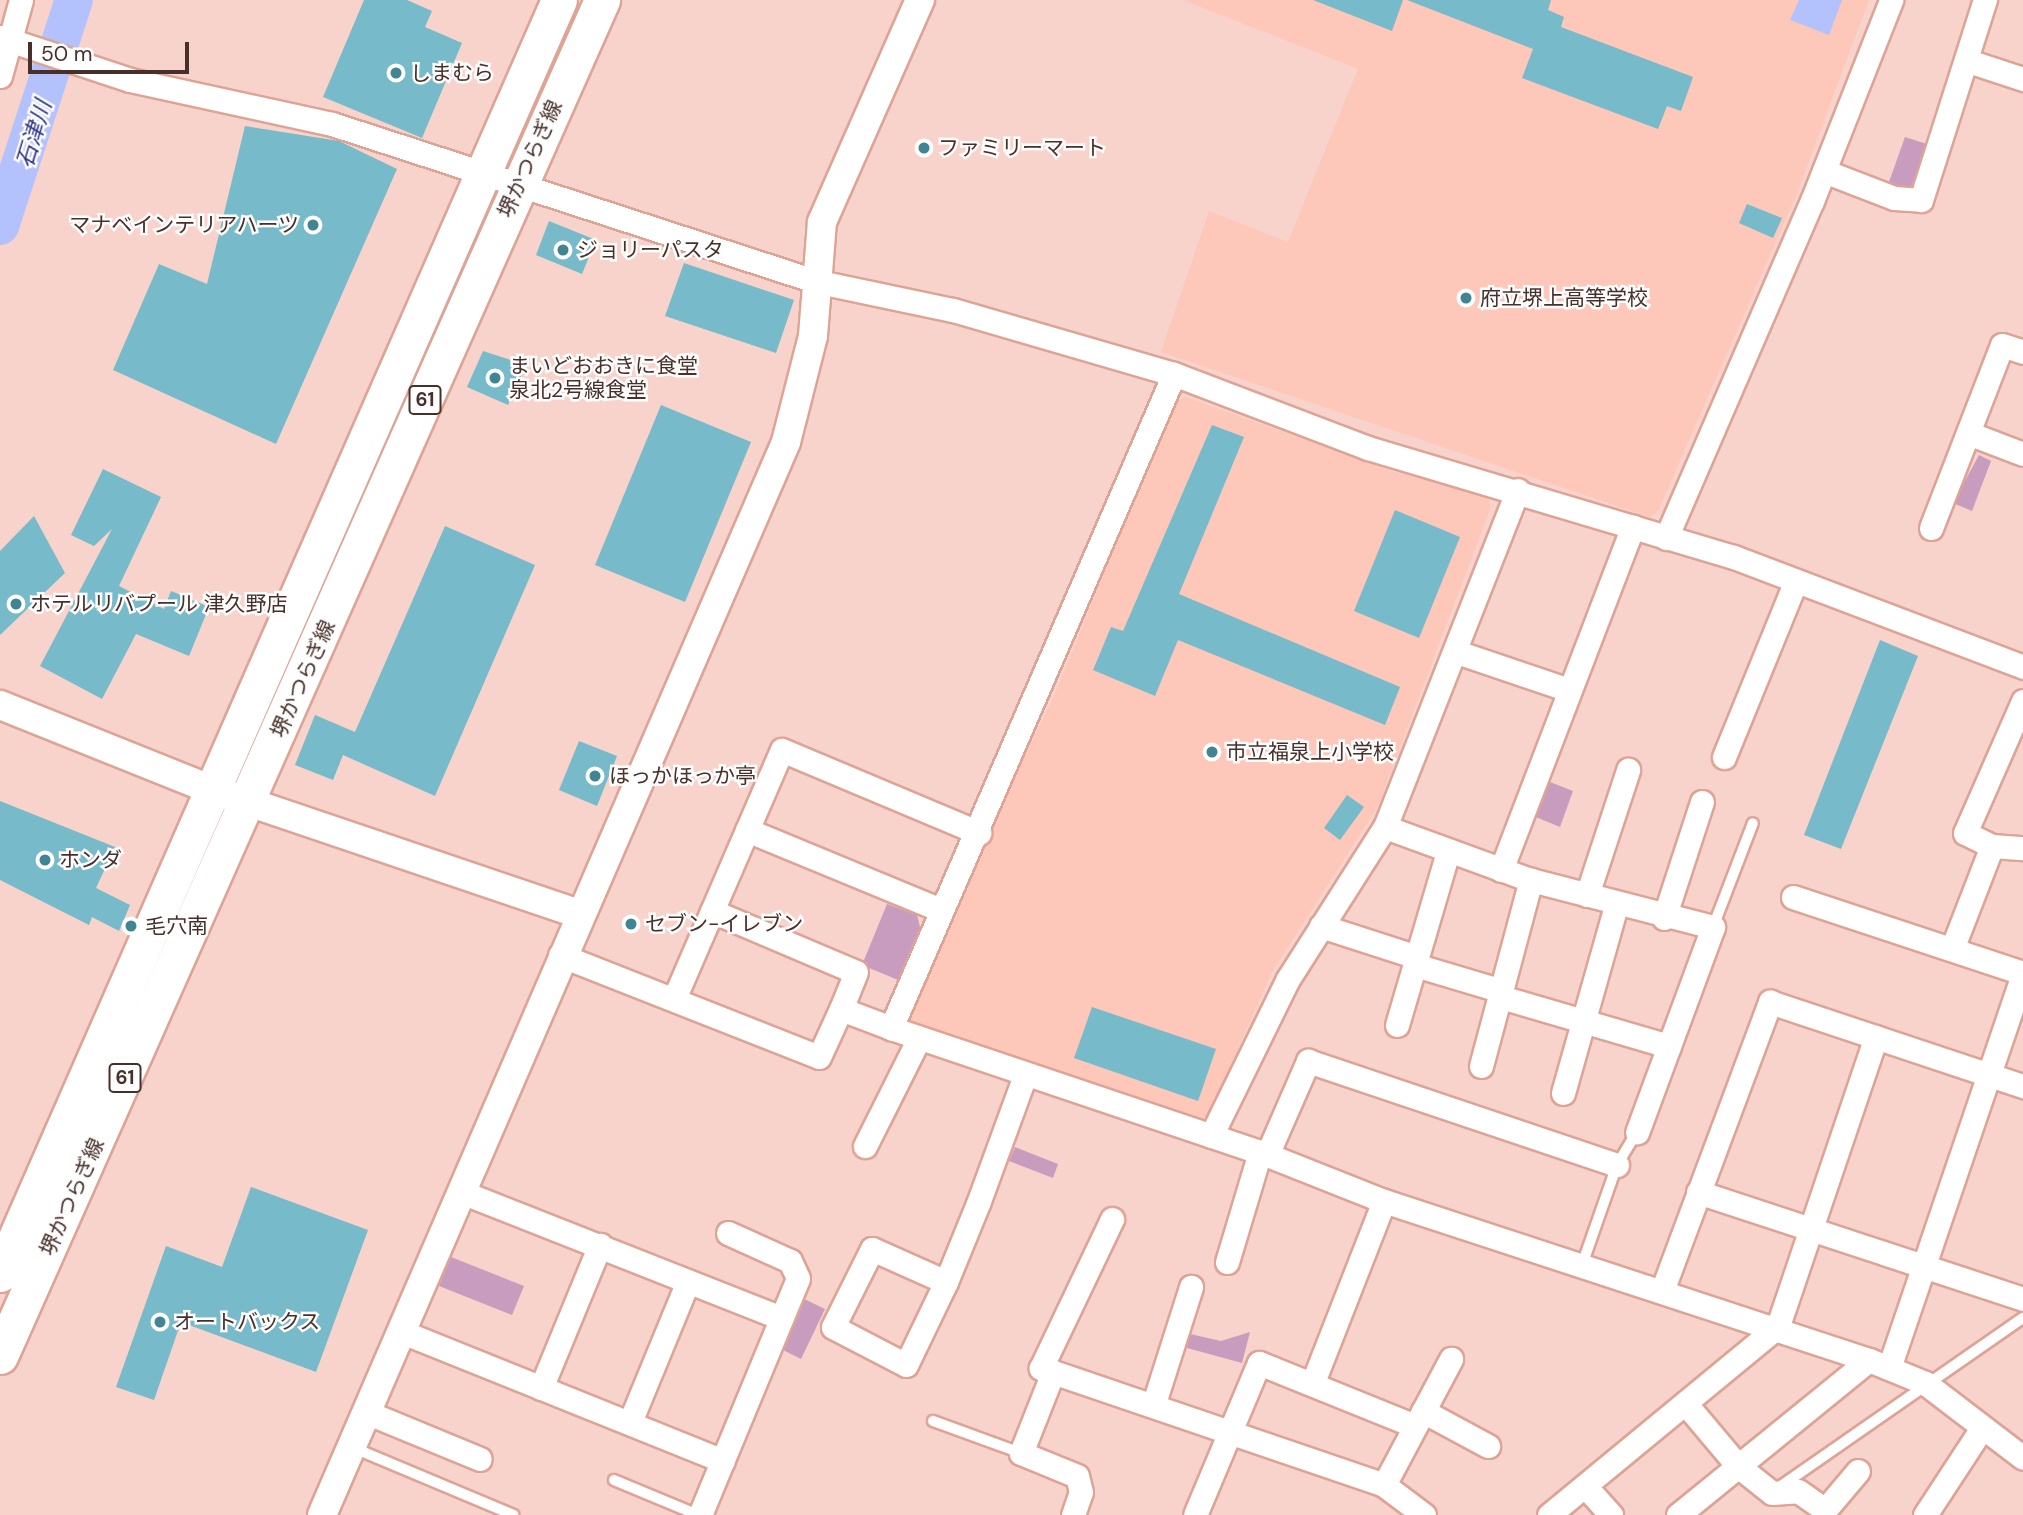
<!DOCTYPE html>
<html>
<head>
<meta charset="utf-8">
<style>
	body { margin:0 }
	#map { position:relative; width:2023px; height:1515px; overflow:hidden; background:#f7d3cb; font-family:"DM Sans","Noto Sans JP",sans-serif }
	div>[style] { position:absolute }
	[style*='--x'] { left:calc(var(--x)*1px); top:calc(var(--y)*1px); width:calc(var(--w)*1px); rotate:calc(var(--a)*1deg) }
	.built>* { inset:0; background:#fdc7ba }
	.green>* { inset:0; background:#c89cbf }
	.water>* { inset:0; background:#b3c2fc }
	.river>* { height:38px; margin:-19px; padding:0 19px; transform-origin:19px; border-radius:19px; background:#b3c2fc }
	.building>* { inset:0; background:#77bac9 }
	.roads { filter:drop-shadow(2px 0 #dda496) drop-shadow(-2px 0 #dda496) drop-shadow(0 2px #dda496) drop-shadow(0 -2px #dda496) }
	.service>* { height:10px; margin:-5px; padding:0 5px; transform-origin:5px; border-radius:5px; background:#fff }
	.minor>* { height:23px; margin:-11.5px; padding:0 11.5px; transform-origin:11.5px; border-radius:11.5px; background:#fff }
	.tertiary>* { height:28px; margin:-14px; padding:0 14px; transform-origin:14px; border-radius:14px; background:#fff }
	.primary>* { height:35px; margin:-17.5px; padding:0 17.5px; transform-origin:17.5px; border-radius:17.5px; background:#fff }
	.dots>* { width:19px; height:19px; translate:-50% -50%; box-sizing:border-box; border:4px solid #fdfdfd; border-radius:50% }
	span { translate:-50% -50%; white-space:nowrap; text-align:center; line-height:1.15; -webkit-text-stroke:5px #fdfdfd; paint-order:stroke }
	.shield-label span { padding:2px 5px; background:#fdfdfd; border:2px solid; border-radius:5px; -webkit-text-stroke-width:0 }
	.shield-label { font-size:19px; color:#47302a; font-weight:700 }
	.poi-label { font-size:21px; color:#47302a }
	.left { translate:0 -50%; text-align:left }
	.right { translate:-100% -50%; text-align:right }
	.street-label { font-size:21px; color:#47302a }
	.water-label { font-size:23px; color:#2b3385; font-style:italic }
	.scale { position:absolute; left:28px; top:42px; width:161px; height:32px; box-sizing:border-box; border:4px solid #47302a; border-top:0; padding-left:9px; font-size:21px; line-height:24px; white-space:nowrap; color:#47302a; -webkit-text-stroke:5px #fdfdfd; paint-order:stroke }
</style>
</head>
<body>
<div id="map">
	<div class="built">
		<div style="clip-path:polygon(1183px 0,1869px 0,1796px 196px,1658px 511px,1650px 517px,1161px 352px,1209px 211px,1288px 242px,1358px 69px)"></div>
		<div style="clip-path:polygon(1186px 397px,1394px 472px,1487px 493px,1491px 507px,1377px 808px,1272px 972px,1208px 1116px,1195px 1122px,914px 1028px,909px 1016px,958px 893px,1054px 696px,1174px 402px)"></div>
	</div>
	<div class="green">
		<div style="clip-path:polygon(1905px 137px,1927px 144px,1916px 183px,1905px 189px,1889px 182px)"></div>
		<div style="clip-path:polygon(1979px 455px,1991px 461px,1972px 511px,1953px 503px)"></div>
		<div style="clip-path:polygon(1545px 780px,1573px 791px,1560px 827px,1531px 815px)"></div>
		<div style="clip-path:polygon(887px 904px,917px 915px,920px 927px,898px 980px,862px 965px)"></div>
		<div style="clip-path:polygon(1015px 1147px,1058px 1164px,1053px 1178px,1009px 1161px)"></div>
		<div style="clip-path:polygon(451px 1257px,524px 1286px,512px 1315px,439px 1286px)"></div>
		<div style="clip-path:polygon(800px 1297px,825px 1309px,801px 1359px,777px 1347px)"></div>
		<div style="clip-path:polygon(1250px 1332px,1242px 1363px,1187px 1348px,1190px 1334px,1221px 1341px)"></div>
	</div>
	<div class="water">
		<div style="clip-path:polygon(1799px 0,1842px 0,1829px 35px,1790px 20px)"></div>
	</div>
	<div class="river">
		<div style="--x:0;--y:226;--w:238;--a:-71.9"></div>
	</div>
	<div class="building">
		<div style="clip-path:polygon(364px 0,407px 0,432px 11px,425px 27px,462px 43px,422px 138px,323px 97px)"></div>
		<div style="clip-path:polygon(1313px 0,1403px 0,1392px 31px)"></div>
		<div style="clip-path:polygon(1407px 0,1551px 0,1548px 10px,1564px 17px,1561px 27px,1693px 77px,1681px 111px,1667px 106px,1658px 129px,1522px 78px,1533px 49px)"></div>
		<div style="clip-path:polygon(245px 126px,339px 141px,397px 169px,276px 444px,113px 370px,159px 264px,207px 284px)"></div>
		<div style="clip-path:polygon(1747px 204px,1782px 218px,1773px 238px,1739px 223px)"></div>
		<div style="clip-path:polygon(549px 221px,596px 240px,582px 274px,536px 255px)"></div>
		<div style="clip-path:polygon(684px 263px,794px 300px,776px 353px,665px 316px)"></div>
		<div style="clip-path:polygon(483px 351px,526px 365px,508px 405px,467px 387px)"></div>
		<div style="clip-path:polygon(661px 405px,751px 442px,685px 602px,595px 565px)"></div>
		<div style="clip-path:polygon(1212px 425px,1244px 437px,1179px 594px,1400px 687px,1385px 725px,1178px 640px,1155px 696px,1093px 670px,1111px 627px,1123px 631px)"></div>
		<div style="clip-path:polygon(103px 469px,161px 497px,119px 586px,164px 609px,171px 591px,209px 607px,189px 656px,136px 634px,102px 699px,40px 666px,112px 529px,94px 546px,71px 535px)"></div>
		<div style="clip-path:polygon(1395px 510px,1460px 537px,1419px 638px,1354px 611px)"></div>
		<div style="clip-path:polygon(34px 516px,65px 573px,0 635px,0 551px)"></div>
		<div style="clip-path:polygon(445px 526px,535px 565px,435px 796px,343px 755px,333px 780px,295px 765px,315px 715px,355px 732px)"></div>
		<div style="clip-path:polygon(1880px 640px,1918px 656px,1841px 849px,1804px 835px)"></div>
		<div style="clip-path:polygon(579px 741px,617px 756px,597px 806px,559px 790px)"></div>
		<div style="clip-path:polygon(1347px 795px,1364px 807px,1340px 840px,1324px 828px)"></div>
		<div style="clip-path:polygon(0 801px,115px 847px,96px 888px,130px 905px,119px 931px,92px 917px,89px 925px,0 880px)"></div>
		<div style="clip-path:polygon(1092px 1007px,1216px 1049px,1198px 1101px,1074px 1058px)"></div>
		<div style="clip-path:polygon(251px 1187px,368px 1230px,316px 1372px,181px 1322px,154px 1400px,116px 1387px,166px 1246px,222px 1267px)"></div>
	</div>
	<div class="roads">
		<div class="service">
			<div style="--x:1713;--y:927;--w:111;--a:-69"></div>
			<div style="--x:1582;--y:1265;--w:106;--a:-70.7"></div>
			<div style="--x:1617;--y:1165;--w:39;--a:-59"></div>
			<div style="--x:933;--y:1421;--w:94;--a:20"></div>
			<div style="--x:354;--y:1448;--w:173;--a:22.8"></div>
			<div style="--x:614;--y:1480;--w:91;--a:22.6"></div>
			<div style="--x:1778;--y:1488;--w:298;--a:-34.8"></div>
		</div>
		<div class="minor">
			<div style="--x:0;--y:37;--w:137;--a:18.3"></div>
			<div style="--x:130;--y:80;--w:207;--a:12.3"></div>
			<div style="--x:332;--y:124;--w:508;--a:18.01"></div>
			<div style="--x:815;--y:281;--w:141;--a:11.9"></div>
			<div style="--x:953;--y:310;--w:230;--a:16.2"></div>
			<div style="--x:1174;--y:374;--w:208;--a:20.9"></div>
			<div style="--x:1368;--y:448;--w:382;--a:16.6"></div>
			<div style="--x:1734;--y:557;--w:309;--a:20.8"></div>
			<div style="--x:1968;--y:61;--w:58;--a:18.1"></div>
			<div style="--x:0;--y:76;--w:79;--a:-74.6"></div>
			<div style="--x:1824;--y:171;--w:75;--a:21.1"></div>
			<div style="--x:1894;--y:198;--w:27;--a:4"></div>
			<div style="--x:1921;--y:200;--w:210;--a:-72.3"></div>
			<div style="--x:1174;--y:374;--w:713;--a:113.4"></div>
			<div style="--x:891;--y:1028;--w:389;--a:18.6"></div>
			<div style="--x:1260;--y:1152;--w:133;--a:21.6"></div>
			<div style="--x:1384;--y:1201;--w:510;--a:18.15"></div>
			<div style="--x:1869;--y:1360;--w:61;--a:22.3"></div>
			<div style="--x:1925;--y:1383;--w:123;--a:37.4"></div>
			<div style="--x:1968;--y:433;--w:59;--a:20.9"></div>
			<div style="--x:1931;--y:528;--w:196;--a:-68.8"></div>
			<div style="--x:2002;--y:345;--w:22;--a:18"></div>
			<div style="--x:1666;--y:538;--w:367;--a:-66.6"></div>
			<div style="--x:1812;--y:201;--w:216;--a:-68.5"></div>
			<div style="--x:1457;--y:652;--w:118;--a:18.7"></div>
			<div style="--x:2023;--y:701;--w:144;--a:113.7"></div>
			<div style="--x:1965;--y:833;--w:30;--a:26"></div>
			<div style="--x:1992;--y:846;--w:31;--a:4"></div>
			<div style="--x:1724;--y:757;--w:190;--a:-67.8"></div>
			<div style="--x:1385;--y:827;--w:155;--a:20"></div>
			<div style="--x:1531;--y:880;--w:188;--a:14.5"></div>
			<div style="--x:1713;--y:927;--w:219;--a:110.3"></div>
			<div style="--x:747;--y:830;--w:208;--a:22.4"></div>
			<div style="--x:1501;--y:870;--w:368;--a:-69"></div>
			<div style="--x:1587;--y:895;--w:132;--a:-71.8"></div>
			<div style="--x:1793;--y:897;--w:242;--a:18.3"></div>
			<div style="--x:712;--y:911;--w:156;--a:23"></div>
			<div style="--x:856;--y:972;--w:40;--a:112"></div>
			<div style="--x:1664;--y:918;--w:122;--a:-71.9"></div>
			<div style="--x:1321;--y:926;--w:101;--a:17.9"></div>
			<div style="--x:1952;--y:949;--w:110;--a:-68.8"></div>
			<div style="--x:560;--y:955;--w:278;--a:21.5"></div>
			<div style="--x:819;--y:1057;--w:53;--a:-65.4"></div>
			<div style="--x:841;--y:1009;--w:53;--a:20.8"></div>
			<div style="--x:1415;--y:965;--w:91;--a:16.6"></div>
			<div style="--x:1501;--y:997;--w:175;--a:16.3"></div>
			<div style="--x:674;--y:999;--w:271;--a:-66.6"></div>
			<div style="--x:782;--y:750;--w:214;--a:22.8"></div>
			<div style="--x:1397;--y:1025;--w:180;--a:-73.6"></div>
			<div style="--x:1481;--y:1066;--w:193;--a:-75"></div>
			<div style="--x:1563;--y:1093;--w:194;--a:-74.2"></div>
			<div style="--x:1211;--y:1136;--w:175;--a:-63.9"></div>
			<div style="--x:1288;--y:979;--w:180;--a:-57.5"></div>
			<div style="--x:1385;--y:827;--w:362;--a:-68.5"></div>
			<div style="--x:865;--y:1146;--w:121;--a:-63.4"></div>
			<div style="--x:1267;--y:1155;--w:103;--a:-66.4"></div>
			<div style="--x:1308;--y:1061;--w:326;--a:18.6"></div>
			<div style="--x:1698;--y:1192;--w:342;--a:18.2"></div>
			<div style="--x:464;--y:1193;--w:341;--a:21.5"></div>
			<div style="--x:1227;--y:1262;--w:115;--a:-73.3"></div>
			<div style="--x:946;--y:1282;--w:81;--a:-156"></div>
			<div style="--x:872;--y:1249;--w:87;--a:116.6"></div>
			<div style="--x:833;--y:1327;--w:82;--a:27.5"></div>
			<div style="--x:906;--y:1365;--w:92;--a:-64.3"></div>
			<div style="--x:946;--y:1282;--w:87;--a:-67.8"></div>
			<div style="--x:979;--y:1201;--w:134;--a:-69.9"></div>
			<div style="--x:1662;--y:1291;--w:309;--a:-69.5"></div>
			<div style="--x:1770;--y:1002;--w:267;--a:18.4"></div>
			<div style="--x:400;--y:1331;--w:348;--a:21.9"></div>
			<div style="--x:1889;--y:1368;--w:415;--a:-71.2"></div>
			<div style="--x:1053;--y:1372;--w:350;--a:18.8"></div>
			<div style="--x:1384;--y:1485;--w:50;--a:36.9"></div>
			<div style="--x:1313;--y:1382;--w:194;--a:-68.6"></div>
			<div style="--x:541;--y:1388;--w:155;--a:-67.6"></div>
			<div style="--x:1154;--y:1403;--w:122;--a:-72.3"></div>
			<div style="--x:1685;--y:1403;--w:82;--a:49.9"></div>
			<div style="--x:1738;--y:1466;--w:43;--a:38.5"></div>
			<div style="--x:1772;--y:1493;--w:26;--a:-4"></div>
			<div style="--x:1798;--y:1491;--w:33;--a:35"></div>
			<div style="--x:1825;--y:1510;--w:51;--a:-49.8"></div>
			<div style="--x:1423;--y:1411;--w:74;--a:28.3"></div>
			<div style="--x:366;--y:1412;--w:123;--a:22.4"></div>
			<div style="--x:630;--y:1422;--w:152;--a:-67.6"></div>
			<div style="--x:1384;--y:1485;--w:143;--a:-62"></div>
			<div style="--x:1585;--y:1486;--w:39;--a:48"></div>
			<div style="--x:700;--y:1515;--w:256;--a:-67.5"></div>
			<div style="--x:798;--y:1278;--w:19;--a:-115"></div>
			<div style="--x:790;--y:1261;--w:68;--a:-155.7"></div>
			<div style="--x:1073;--y:1515;--w:24;--a:-71"></div>
			<div style="--x:1081;--y:1492;--w:16;--a:-104"></div>
			<div style="--x:1077;--y:1476;--w:61;--a:-157.7"></div>
			<div style="--x:1021;--y:1453;--w:87;--a:-68.4"></div>
			<div style="--x:1053;--y:1372;--w:13;--a:-162"></div>
			<div style="--x:1041;--y:1368;--w:165;--a:-64.5"></div>
			<div style="--x:1195;--y:1515;--w:165;--a:-67.2"></div>
			<div style="--x:1259;--y:1363;--w:168;--a:22"></div>
			<div style="--x:1549;--y:1515;--w:297;--a:-39.5"></div>
			<div style="--x:1778;--y:1326;--w:305;--a:-71.3"></div>
			<div style="--x:1678;--y:1515;--w:246;--a:-39.1"></div>
			<div style="--x:1925;--y:1515;--w:104;--a:-56.8"></div>
		</div>
		<div class="tertiary">
			<div style="--x:0;--y:705;--w:226;--a:21.8"></div>
			<div style="--x:210;--y:789;--w:390;--a:18.7"></div>
			<div style="--x:322;--y:1515;--w:1169;--a:-66.61"></div>
			<div style="--x:786;--y:442;--w:109;--a:-75.7"></div>
			<div style="--x:813;--y:336;--w:114;--a:-85.5"></div>
			<div style="--x:822;--y:222;--w:243;--a:-66.2"></div>
		</div>
		<div class="primary">
			<div style="--x:0;--y:1274;--w:1391;--a:-66.31"></div>
			<div style="--x:0;--y:1356;--w:1484;--a:-66.06"></div>
		</div>
	</div>
	<div class="dots">
		<div style="left:396px;top:73px;background:#418593"></div>
		<div style="left:924px;top:148px;background:#418593"></div>
		<div style="left:313px;top:225px;background:#418593"></div>
		<div style="left:563px;top:250px;background:#418593"></div>
		<div style="left:1466px;top:298px;background:#418593"></div>
		<div style="left:495px;top:378px;background:#418593"></div>
		<div style="left:16px;top:604px;background:#418593"></div>
		<div style="left:1212px;top:752px;background:#418593"></div>
		<div style="left:595px;top:776px;background:#418593"></div>
		<div style="left:45px;top:860px;background:#418593"></div>
		<div style="left:631px;top:924px;background:#418593"></div>
		<div style="left:131px;top:926px;background:#418593"></div>
		<div style="left:160px;top:1322px;background:#418593"></div>
	</div>
	<div class="shield-label">
		<span style="left:425px;top:400px">61</span>
		<span style="left:125px;top:1078px">61</span>
	</div>
	<div class="poi-label">
		<span class="left" style="left:410px;top:73px">しまむら</span>
		<span class="left" style="left:938px;top:148px">ファミリーマート</span>
		<span class="right" style="left:299px;top:225px">マナベインテリアハーツ</span>
		<span class="left" style="left:577px;top:250px">ジョリーパスタ</span>
		<span class="left" style="left:1480px;top:298px">府立堺上高等学校</span>
		<span class="left" style="left:509px;top:378px">まいどおおきに食堂<br>泉北2号線食堂</span>
		<span class="left" style="left:30px;top:604px">ホテルリバプール 津久野店</span>
		<span class="left" style="left:1226px;top:752px">市立福泉上小学校</span>
		<span class="left" style="left:609px;top:776px">ほっかほっか亭</span>
		<span class="left" style="left:59px;top:860px">ホンダ</span>
		<span class="left" style="left:645px;top:924px">セブン-イレブン</span>
		<span class="left" style="left:145px;top:926px">毛穴南</span>
		<span class="left" style="left:174px;top:1322px">オートバックス</span>
	</div>
	<div class="street-label">
		<span style="left:530px;top:159px;rotate:-66deg">堺かつらぎ線</span>
		<span style="left:303px;top:679px;rotate:-66deg">堺かつらぎ線</span>
		<span style="left:72px;top:1197px;rotate:-66deg">堺かつらぎ線</span>
	</div>
	<div class="water-label">
		<span style="left:34px;top:134px;rotate:-73deg">石津川</span>
	</div>
	<div class="scale">50 m</div>
</div>
</body>
</html>
